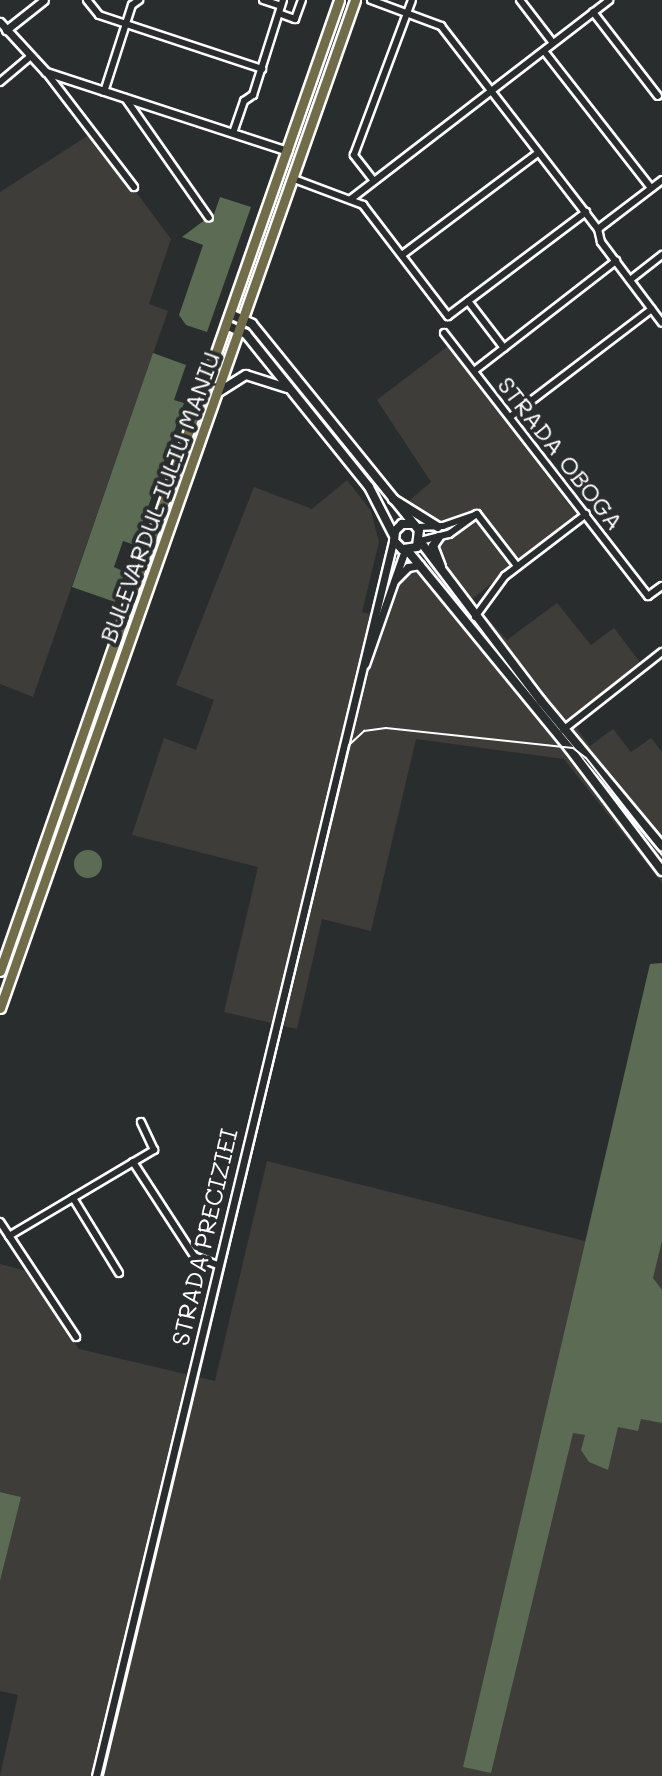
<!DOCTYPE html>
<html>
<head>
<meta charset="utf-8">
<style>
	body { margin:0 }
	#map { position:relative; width:662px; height:1776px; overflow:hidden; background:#2a2d2e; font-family:Mali,sans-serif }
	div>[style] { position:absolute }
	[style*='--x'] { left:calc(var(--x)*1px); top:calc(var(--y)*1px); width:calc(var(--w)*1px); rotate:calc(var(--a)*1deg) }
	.built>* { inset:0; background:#3e3d39 }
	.green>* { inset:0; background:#5b6b54 }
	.round { border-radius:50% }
	.roads { filter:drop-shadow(2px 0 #fff) drop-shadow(-2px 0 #fff) drop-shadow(0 2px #fff) drop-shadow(0 -2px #fff) }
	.minor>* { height:6px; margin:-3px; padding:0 3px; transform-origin:3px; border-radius:3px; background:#2a2d2e }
	.tertiary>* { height:7px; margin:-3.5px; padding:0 3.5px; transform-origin:3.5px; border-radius:3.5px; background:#2a2d2e }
	.secondary>* { height:8px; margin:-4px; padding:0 4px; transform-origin:4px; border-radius:4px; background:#2a2d2e }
	.primary>* { height:9px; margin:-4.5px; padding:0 4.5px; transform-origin:4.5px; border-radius:4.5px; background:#716d4b }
	.tram>* { height:2px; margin:-1px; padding:0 1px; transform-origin:1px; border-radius:1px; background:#fff }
	span { translate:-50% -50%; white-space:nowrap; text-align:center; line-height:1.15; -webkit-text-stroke:8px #2a2d2e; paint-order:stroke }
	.street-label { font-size:24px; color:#fff }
</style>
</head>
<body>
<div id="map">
	<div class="built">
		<div style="clip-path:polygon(92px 133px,171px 239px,149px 304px,168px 311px,33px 697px,0 684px,0 192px)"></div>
		<div style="clip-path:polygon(448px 346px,576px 514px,471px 600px,507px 640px,557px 603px,591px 645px,614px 628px,642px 665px,571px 721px,590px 746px,613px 729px,631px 752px,651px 738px,662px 752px,662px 883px,564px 759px,416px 739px,371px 931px,322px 919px,297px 1029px,224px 1012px,258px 867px,132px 835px,164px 738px,196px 750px,214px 700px,176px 685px,254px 487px,312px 509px,347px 480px,371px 511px,379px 542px,362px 612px,384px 618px,404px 574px,440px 546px,409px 501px,431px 482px,377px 400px)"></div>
		<div style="clip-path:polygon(662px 963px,662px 1776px,0 1776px,18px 1695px,0 1691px,0 1581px,20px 1497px,0 1492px,0 1264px,26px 1271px,79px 1349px,215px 1381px,267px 1161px,585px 1241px,650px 964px)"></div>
	</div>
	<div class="green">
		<div style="clip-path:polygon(220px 197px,251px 207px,207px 332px,186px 325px,179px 315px,203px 245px,182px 237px,206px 219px,211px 223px)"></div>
		<div style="clip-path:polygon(153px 353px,186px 365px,174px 400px,184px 403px,135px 545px,123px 541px,114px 567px,125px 572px,115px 602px,72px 587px)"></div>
		<div class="round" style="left:74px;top:850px;width:28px;height:28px"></div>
		<div style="clip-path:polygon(662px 963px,662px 1241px,653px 1278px,662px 1290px,662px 1423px,641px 1419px,638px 1431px,618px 1427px,608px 1470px,589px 1462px,581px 1450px,585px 1435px,573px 1433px,491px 1773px,463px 1767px,650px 964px)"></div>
		<div style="clip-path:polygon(0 1492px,21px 1497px,0 1581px)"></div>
	</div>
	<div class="roads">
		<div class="minor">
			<div style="--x:87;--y:0;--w:19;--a:51"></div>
			<div style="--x:99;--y:15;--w:172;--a:18.3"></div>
			<div style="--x:263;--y:0;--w:19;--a:18"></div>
			<div style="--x:371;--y:0;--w:75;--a:20.4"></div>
			<div style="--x:441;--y:26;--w:257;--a:52.3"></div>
			<div style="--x:598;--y:229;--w:13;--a:77"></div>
			<div style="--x:601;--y:242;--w:101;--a:53"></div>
			<div style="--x:520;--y:0;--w:54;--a:52.5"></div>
			<div style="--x:593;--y:12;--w:106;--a:52.3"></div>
			<div style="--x:281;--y:14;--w:15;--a:20"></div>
			<div style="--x:295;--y:19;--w:20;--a:-70"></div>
			<div style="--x:544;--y:51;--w:174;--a:52"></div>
			<div style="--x:46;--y:72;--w:145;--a:52.6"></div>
			<div style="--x:0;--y:82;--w:38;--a:-40"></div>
			<div style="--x:104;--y:92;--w:91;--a:-72.2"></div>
			<div style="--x:132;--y:5;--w:9;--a:-36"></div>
			<div style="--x:125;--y:98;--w:146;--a:55"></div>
			<div style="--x:233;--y:133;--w:34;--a:-71"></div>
			<div style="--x:244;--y:101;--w:11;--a:-34"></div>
			<div style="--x:253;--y:95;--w:100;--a:-72.5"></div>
			<div style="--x:294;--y:179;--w:74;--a:20.6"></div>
			<div style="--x:363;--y:205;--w:140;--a:52.6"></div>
			<div style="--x:448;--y:316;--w:173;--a:-37"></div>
			<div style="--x:374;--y:181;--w:33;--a:-128"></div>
			<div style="--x:354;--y:155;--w:165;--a:-69.5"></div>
			<div style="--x:351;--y:199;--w:326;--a:-37.6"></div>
			<div style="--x:598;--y:229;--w:81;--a:-37.4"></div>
			<div style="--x:402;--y:255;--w:170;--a:-36.9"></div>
			<div style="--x:630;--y:280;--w:41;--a:-38"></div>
			<div style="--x:468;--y:301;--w:59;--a:52.5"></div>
			<div style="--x:444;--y:333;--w:333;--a:52.2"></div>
			<div style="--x:648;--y:596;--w:17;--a:-36"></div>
			<div style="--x:474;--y:371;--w:180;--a:-37.8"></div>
			<div style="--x:510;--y:417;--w:178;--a:-37.3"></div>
			<div style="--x:477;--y:514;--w:66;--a:52.4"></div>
			<div style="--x:417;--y:527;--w:26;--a:-2"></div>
			<div style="--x:443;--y:526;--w:36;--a:-19"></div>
			<div style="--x:420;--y:541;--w:30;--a:-14"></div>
			<div style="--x:449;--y:534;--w:34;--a:-36"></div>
			<div style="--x:475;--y:617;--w:51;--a:-53.8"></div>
			<div style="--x:505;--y:576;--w:102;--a:-37.4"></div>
			<div style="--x:563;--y:730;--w:126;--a:-38.2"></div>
			<div style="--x:133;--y:1162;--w:112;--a:57"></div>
			<div style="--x:194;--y:1256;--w:26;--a:21"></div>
			<div style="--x:73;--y:1198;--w:88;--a:58.5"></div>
			<div style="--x:0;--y:1222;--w:138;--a:56.5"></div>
			<div style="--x:9;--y:1236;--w:169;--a:-30.7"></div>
			<div style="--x:154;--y:1150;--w:31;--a:-115"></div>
		</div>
		<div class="tertiary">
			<div style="--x:0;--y:22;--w:68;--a:47.4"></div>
			<div style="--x:46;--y:72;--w:254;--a:18.1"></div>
			<div style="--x:6;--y:30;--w:48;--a:-38.3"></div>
			<div style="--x:395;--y:580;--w:18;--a:-45"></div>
			<div style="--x:408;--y:567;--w:12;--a:-9"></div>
			<div style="--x:365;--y:664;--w:121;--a:-70.7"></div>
			<div style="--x:96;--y:1776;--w:1273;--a:-76.47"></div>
		</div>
		<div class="secondary">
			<div style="--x:230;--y:314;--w:24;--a:24"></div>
			<div style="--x:252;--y:324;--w:265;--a:51"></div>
			<div style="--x:419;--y:530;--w:17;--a:97"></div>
			<div style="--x:417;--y:547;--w:15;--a:172"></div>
			<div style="--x:402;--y:549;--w:11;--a:-135"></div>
			<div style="--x:394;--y:541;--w:10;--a:-84"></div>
			<div style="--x:395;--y:531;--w:10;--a:-45"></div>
			<div style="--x:402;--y:524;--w:11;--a:0"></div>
			<div style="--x:226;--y:325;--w:22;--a:24"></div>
			<div style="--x:246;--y:334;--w:196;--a:51.2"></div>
			<div style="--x:369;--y:487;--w:53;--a:62.9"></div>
			<div style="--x:217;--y:393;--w:34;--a:-32"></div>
			<div style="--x:246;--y:375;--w:43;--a:17.6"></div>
			<div style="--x:393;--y:499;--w:53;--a:31.9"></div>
			<div style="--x:439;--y:537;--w:11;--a:124"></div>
			<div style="--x:433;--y:546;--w:22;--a:69"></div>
			<div style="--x:420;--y:541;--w:201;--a:52.9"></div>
			<div style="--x:541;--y:701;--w:189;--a:50.2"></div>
			<div style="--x:407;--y:550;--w:256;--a:50.7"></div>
			<div style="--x:569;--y:748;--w:154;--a:52.9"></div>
		</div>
		<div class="primary">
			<div style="--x:0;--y:971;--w:1028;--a:-70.75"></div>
			<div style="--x:0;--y:1008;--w:1069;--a:-70.6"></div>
		</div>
	</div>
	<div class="tram">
		<div style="--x:103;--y:1776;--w:1060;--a:-76.58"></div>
		<div style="--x:349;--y:745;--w:21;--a:-43"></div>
		<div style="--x:364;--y:731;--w:22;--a:-8"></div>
		<div style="--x:386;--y:728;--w:188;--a:6.1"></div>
		<div style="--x:573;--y:748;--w:16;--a:38"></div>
		<div style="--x:586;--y:758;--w:123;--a:51.9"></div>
	</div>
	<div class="street-label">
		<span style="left:561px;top:453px;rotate:52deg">STRADA OBOGA</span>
		<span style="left:159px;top:497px;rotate:-70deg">BULEVARDUL IULIU MANIU</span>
		<span style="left:204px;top:1237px;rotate:-77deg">STRADA PRECIZIEI</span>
	</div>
</div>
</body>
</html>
